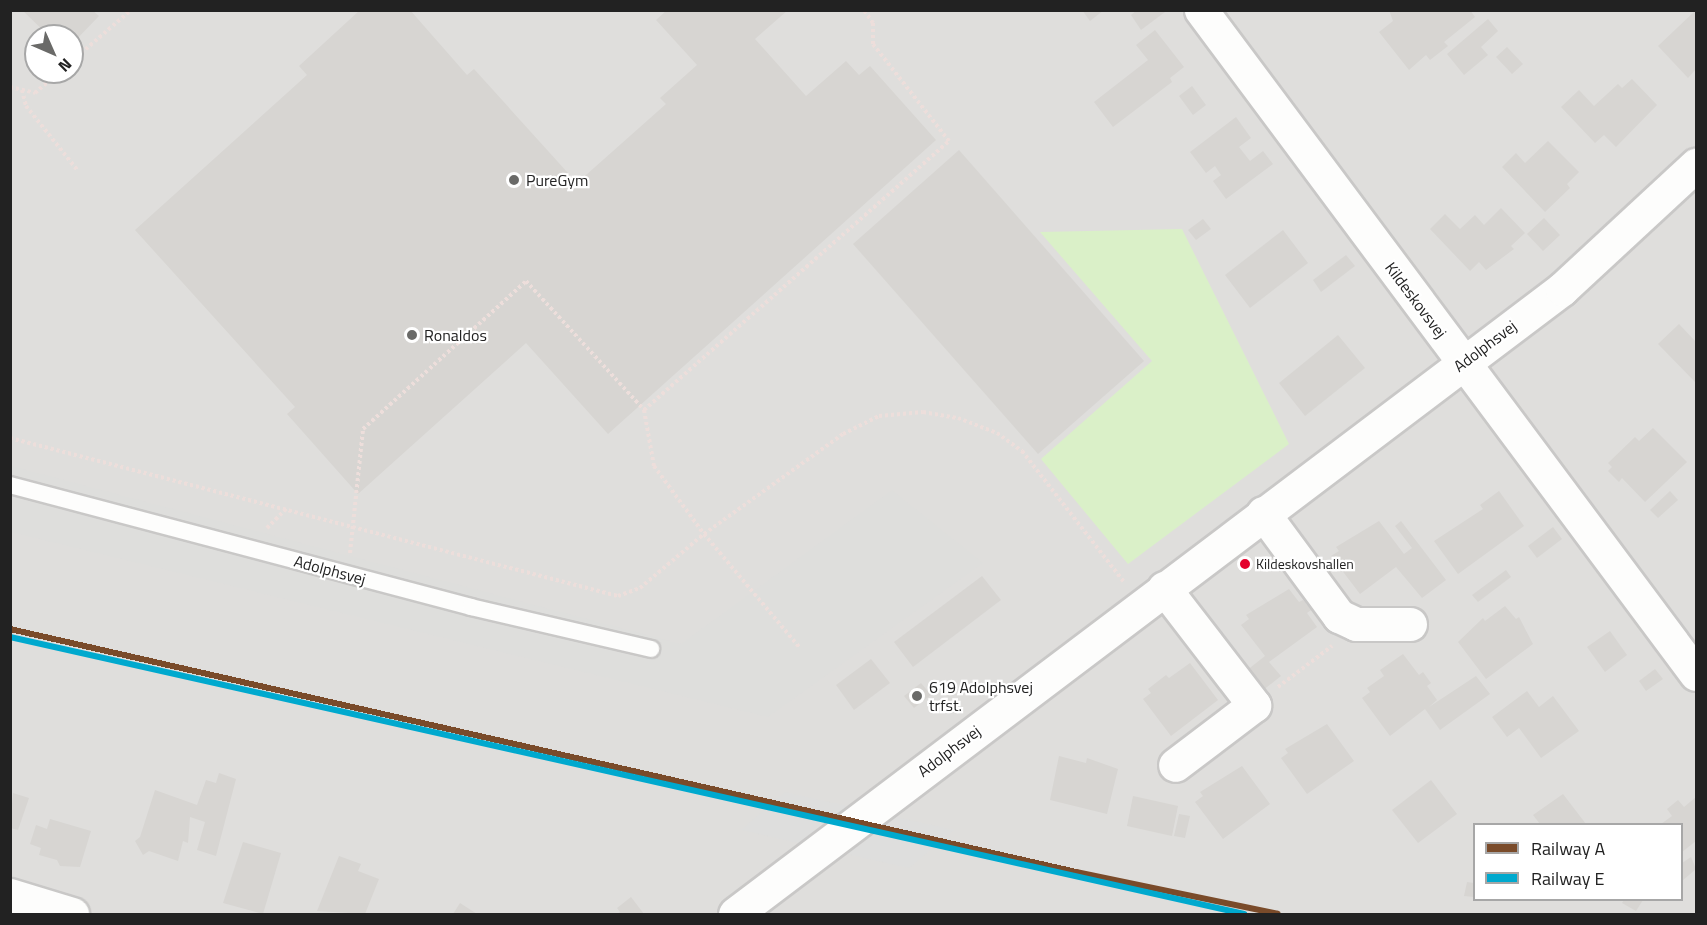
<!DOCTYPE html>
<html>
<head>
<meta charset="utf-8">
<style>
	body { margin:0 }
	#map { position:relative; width:1707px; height:925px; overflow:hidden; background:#f0efeb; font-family:"Titillium Web",sans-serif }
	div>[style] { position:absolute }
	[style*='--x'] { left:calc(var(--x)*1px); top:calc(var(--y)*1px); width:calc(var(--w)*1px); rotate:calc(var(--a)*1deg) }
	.residential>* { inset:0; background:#dfdedc }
	.religious>* { inset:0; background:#dededc }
	.grass>* { inset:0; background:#daf0c8 }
	.pier>* { inset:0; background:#dededd }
	.building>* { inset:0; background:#d7d5d2 }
	.path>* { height:4px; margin-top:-2px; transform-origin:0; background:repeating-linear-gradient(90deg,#eddedb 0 3px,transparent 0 6px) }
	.roads { filter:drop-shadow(2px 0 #c9c8c7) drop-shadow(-2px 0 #c9c8c7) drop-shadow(0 2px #c9c8c7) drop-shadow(0 -2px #c9c8c7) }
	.service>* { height:16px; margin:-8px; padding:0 8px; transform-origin:8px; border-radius:8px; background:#fdfdfc }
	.minor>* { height:33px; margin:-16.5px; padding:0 16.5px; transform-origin:16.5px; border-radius:16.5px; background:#fdfdfc }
	.tertiary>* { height:33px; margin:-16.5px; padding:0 16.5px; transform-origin:16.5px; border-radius:16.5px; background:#fdfdfc }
	.rail-1>* { height:6px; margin:-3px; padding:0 3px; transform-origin:3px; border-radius:3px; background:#7a4b2a }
	.rail-2>* { height:6px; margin:-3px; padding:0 3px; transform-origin:3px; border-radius:3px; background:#00a9ce }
	.dots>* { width:16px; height:16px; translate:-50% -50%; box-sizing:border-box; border:3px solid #fff; border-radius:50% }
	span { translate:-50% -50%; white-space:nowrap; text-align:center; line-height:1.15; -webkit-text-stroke:4.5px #fff; paint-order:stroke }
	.bus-label { font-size:14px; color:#222 }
	.left { translate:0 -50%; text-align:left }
	.poi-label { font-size:16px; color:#222 }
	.street-label { font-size:16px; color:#222 }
	.frame { position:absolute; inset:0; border:12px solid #222; pointer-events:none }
	.legend { position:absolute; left:1473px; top:823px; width:210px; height:78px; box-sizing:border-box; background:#fff; border:2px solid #a7a7a7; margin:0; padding:8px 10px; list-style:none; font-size:18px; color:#222 }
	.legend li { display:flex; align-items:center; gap:12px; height:30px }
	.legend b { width:30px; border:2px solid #a7a7a7 }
	.north { position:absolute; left:24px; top:24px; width:60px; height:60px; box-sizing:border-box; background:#fff; border:2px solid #a7a7a7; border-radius:50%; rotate:135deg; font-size:16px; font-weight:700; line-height:24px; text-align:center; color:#222 }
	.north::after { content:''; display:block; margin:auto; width:21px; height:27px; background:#6a6a68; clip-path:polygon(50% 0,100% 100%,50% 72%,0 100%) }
</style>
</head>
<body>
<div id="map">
	<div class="residential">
		<div style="clip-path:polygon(evenodd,11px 11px,1696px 11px,1696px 914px,11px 914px,11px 11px,36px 36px,72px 36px,72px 72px,36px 72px,36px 36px,11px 11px,1474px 824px,1682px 824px,1682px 900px,1474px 900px,1474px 824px)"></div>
	</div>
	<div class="religious">
		<div style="clip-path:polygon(11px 466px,681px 644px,892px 490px,983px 563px,768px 717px,11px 532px)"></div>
	</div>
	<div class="grass">
		<div style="clip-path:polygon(1182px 229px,1289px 444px,1128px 564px,1041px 459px,1152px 361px,1040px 232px)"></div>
	</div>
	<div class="pier">
		<div style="clip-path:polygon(785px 792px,954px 830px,909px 868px,741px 830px)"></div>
	</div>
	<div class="building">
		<div style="clip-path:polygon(22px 10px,92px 10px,99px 16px,72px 44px,72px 36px,49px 36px)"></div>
		<div style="clip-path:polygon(360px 10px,410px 10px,467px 75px,474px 69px,577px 183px,666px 104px,660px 98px,697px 65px,656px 20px,667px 10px,788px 10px,755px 39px,806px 96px,846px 61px,859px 75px,870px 66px,936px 140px,608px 434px,526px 343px,358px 494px,287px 414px,295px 407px,135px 230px,307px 75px,299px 66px)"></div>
		<div style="clip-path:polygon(1082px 10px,1104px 10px,1090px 21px)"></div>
		<div style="clip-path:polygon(1137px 10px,1164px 10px,1165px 12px,1141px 30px,1131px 15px)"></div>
		<div style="clip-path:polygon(1389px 10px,1470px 10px,1475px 17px,1444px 42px,1448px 46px,1430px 60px,1426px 55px,1409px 70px,1379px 32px,1393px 21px)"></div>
		<div style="clip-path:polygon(1696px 10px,1696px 69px,1688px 78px,1658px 46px)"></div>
		<div style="clip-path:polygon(1488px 19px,1498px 31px,1481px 47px,1488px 55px,1464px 75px,1447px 54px)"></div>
		<div style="clip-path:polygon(1155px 30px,1184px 67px,1170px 78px,1172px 82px,1113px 127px,1094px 102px,1148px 60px,1136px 45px)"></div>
		<div style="clip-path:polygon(1507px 47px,1523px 64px,1512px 74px,1496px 57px)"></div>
		<div style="clip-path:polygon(1632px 79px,1657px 105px,1616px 147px,1604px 135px,1595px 143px,1561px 107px,1579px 90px,1594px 106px,1618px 84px,1622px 88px)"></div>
		<div style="clip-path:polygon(1192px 86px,1206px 105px,1193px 115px,1179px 96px)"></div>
		<div style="clip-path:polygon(1236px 117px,1251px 138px,1239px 147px,1250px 161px,1263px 151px,1273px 164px,1226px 199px,1213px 181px,1221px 175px,1215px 166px,1206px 173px,1190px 152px)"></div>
		<div style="clip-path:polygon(1548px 141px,1579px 172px,1567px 184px,1570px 188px,1545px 212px,1502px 167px,1516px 153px,1525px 163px)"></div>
		<div style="clip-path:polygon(959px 150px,1144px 361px,1038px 454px,853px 244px)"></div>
		<div style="clip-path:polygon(1501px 208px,1525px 233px,1511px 246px,1514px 249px,1486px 270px,1479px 262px,1470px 271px,1430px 229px,1445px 214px,1460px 229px,1475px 215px,1484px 225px)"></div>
		<div style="clip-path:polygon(1544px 218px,1560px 235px,1543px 251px,1527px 234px)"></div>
		<div style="clip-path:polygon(1203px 219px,1211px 229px,1196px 240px,1188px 230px)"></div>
		<div style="clip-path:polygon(1283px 230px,1308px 263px,1250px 308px,1225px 275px)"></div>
		<div style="clip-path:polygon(1346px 255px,1355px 266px,1321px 292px,1313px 280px)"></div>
		<div style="clip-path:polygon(1679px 324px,1696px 342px,1696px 383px,1658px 344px)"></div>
		<div style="clip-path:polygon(1338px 335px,1365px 368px,1305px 416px,1279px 383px)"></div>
		<div style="clip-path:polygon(1653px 428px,1687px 462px,1645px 502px,1622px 478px,1619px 482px,1608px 471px,1612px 467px,1608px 463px,1635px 437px,1639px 441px)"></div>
		<div style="clip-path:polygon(1499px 491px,1524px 526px,1458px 574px,1434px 541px,1483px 509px,1480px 505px)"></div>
		<div style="clip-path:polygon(1670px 491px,1678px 500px,1658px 518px,1650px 510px)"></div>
		<div style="clip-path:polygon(1379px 521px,1404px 554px,1412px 548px,1395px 526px,1401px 521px,1446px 580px,1422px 598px,1396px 567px,1360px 594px,1331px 556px,1339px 551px,1336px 547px)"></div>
		<div style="clip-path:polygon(1553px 527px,1562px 539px,1537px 558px,1528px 546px)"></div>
		<div style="clip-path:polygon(1506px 570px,1511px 577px,1478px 602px,1472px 595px)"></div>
		<div style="clip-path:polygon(982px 576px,1001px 600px,913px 667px,894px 642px)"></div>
		<div style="clip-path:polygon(1289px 589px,1299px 602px,1303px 600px,1311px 610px,1307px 613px,1317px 627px,1269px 662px,1281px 676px,1262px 691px,1246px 671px,1265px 656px,1241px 625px,1249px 619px,1246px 615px)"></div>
		<div style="clip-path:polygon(1505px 606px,1516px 619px,1519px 617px,1533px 644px,1486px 679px,1458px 642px,1483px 618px,1485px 621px)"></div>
		<div style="clip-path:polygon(1610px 631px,1627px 655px,1605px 672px,1587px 647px)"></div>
		<div style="clip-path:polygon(1403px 654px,1419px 675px,1423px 672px,1431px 683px,1427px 686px,1437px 700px,1429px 707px,1476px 676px,1490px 694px,1440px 730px,1425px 709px,1390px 736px,1362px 698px,1370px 692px,1367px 688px,1384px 676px,1380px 670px)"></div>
		<div style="clip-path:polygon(871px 659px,890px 683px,854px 710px,836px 685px)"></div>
		<div style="clip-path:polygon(1190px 663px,1218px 700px,1171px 736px,1143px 699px,1151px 693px,1148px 689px,1166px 675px,1169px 678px)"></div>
		<div style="clip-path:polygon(1655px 669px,1663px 679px,1646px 691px,1639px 681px)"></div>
		<div style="clip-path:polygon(921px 683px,931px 695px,914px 708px,904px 696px)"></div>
		<div style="clip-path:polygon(1527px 691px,1539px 707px,1553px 696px,1579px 731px,1541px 758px,1519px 728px,1507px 737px,1492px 717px)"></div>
		<div style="clip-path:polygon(1327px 724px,1354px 761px,1307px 794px,1281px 758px,1288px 753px,1285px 749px)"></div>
		<div style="clip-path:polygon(1059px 756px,1086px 763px,1087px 758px,1118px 769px,1107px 814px,1050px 800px)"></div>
		<div style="clip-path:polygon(1242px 766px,1270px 804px,1223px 839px,1195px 802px,1203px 796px,1200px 792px)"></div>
		<div style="clip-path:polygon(219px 773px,236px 779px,216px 856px,197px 850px,205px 822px,190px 817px,188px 843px,183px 841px,178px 861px,149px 851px,143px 855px,135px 841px,140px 837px,155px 790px,197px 805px,206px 780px,216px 783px)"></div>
		<div style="clip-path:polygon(1431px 780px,1457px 814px,1418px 843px,1392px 810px)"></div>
		<div style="clip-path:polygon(13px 793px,29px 798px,18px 830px,10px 828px)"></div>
		<div style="clip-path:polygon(1563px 794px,1586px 824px,1540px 824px,1533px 815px)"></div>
		<div style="clip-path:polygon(1133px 796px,1178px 806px,1172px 836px,1127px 826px)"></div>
		<div style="clip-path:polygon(1696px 797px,1696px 841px,1682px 852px,1682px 824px,1661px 824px,1672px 816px,1667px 809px,1678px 800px,1684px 807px)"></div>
		<div style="clip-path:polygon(1179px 814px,1190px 816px,1185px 838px,1174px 836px)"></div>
		<div style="clip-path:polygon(50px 819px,91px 831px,80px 867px,60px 866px,57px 860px,39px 855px,41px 848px,30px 844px,36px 825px,47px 829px)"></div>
		<div style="clip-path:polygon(243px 842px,281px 853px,263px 914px,223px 903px)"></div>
		<div style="clip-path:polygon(339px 856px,361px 864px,358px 871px,379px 879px,365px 914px,317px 911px)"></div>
		<div style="clip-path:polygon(1691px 857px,1696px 869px,1682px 881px,1682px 863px)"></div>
		<div style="clip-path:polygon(1467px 882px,1474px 883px,1474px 897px,1464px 896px)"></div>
		<div style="clip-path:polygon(631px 897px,644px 914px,617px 914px,620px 912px,617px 908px)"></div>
		<div style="clip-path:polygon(1624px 900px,1643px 900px,1636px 911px,1622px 903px)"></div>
		<div style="clip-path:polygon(460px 903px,477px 914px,453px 914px)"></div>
	</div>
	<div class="path">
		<div style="--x:72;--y:61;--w:78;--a:-40.8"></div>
		<div style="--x:10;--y:87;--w:26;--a:13"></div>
		<div style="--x:35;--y:93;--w:32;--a:-41"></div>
		<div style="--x:22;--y:90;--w:16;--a:76"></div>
		<div style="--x:26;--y:106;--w:83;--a:51.3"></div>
		<div style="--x:644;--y:410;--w:407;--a:-41.4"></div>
		<div style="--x:949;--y:141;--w:123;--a:-128.1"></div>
		<div style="--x:873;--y:44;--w:21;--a:-90"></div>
		<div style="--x:873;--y:23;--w:16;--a:-125"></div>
		<div style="--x:10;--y:438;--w:628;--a:14.57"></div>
		<div style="--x:618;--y:596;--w:23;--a:-20"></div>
		<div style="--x:640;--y:588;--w:84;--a:-40.2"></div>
		<div style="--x:704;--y:534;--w:171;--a:-35.7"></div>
		<div style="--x:843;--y:434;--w:40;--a:-26.6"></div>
		<div style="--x:879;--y:416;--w:44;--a:-5.2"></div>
		<div style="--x:923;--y:412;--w:36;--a:10"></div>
		<div style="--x:958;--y:418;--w:42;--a:21"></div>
		<div style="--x:997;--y:433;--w:31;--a:36"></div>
		<div style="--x:1022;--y:451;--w:166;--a:52.1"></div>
		<div style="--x:267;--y:528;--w:28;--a:-45"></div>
		<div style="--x:350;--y:553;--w:125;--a:-84"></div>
		<div style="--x:363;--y:429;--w:220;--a:-42.2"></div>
		<div style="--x:526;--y:281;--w:175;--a:47.5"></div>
		<div style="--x:644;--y:410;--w:57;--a:79.9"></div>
		<div style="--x:654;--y:466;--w:84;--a:53.7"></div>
		<div style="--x:704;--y:534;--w:149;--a:49.9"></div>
		<div style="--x:1278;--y:687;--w:68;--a:-37.2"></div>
	</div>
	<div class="roads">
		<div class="service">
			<div style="--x:10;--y:485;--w:477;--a:14.8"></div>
			<div style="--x:471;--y:607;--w:185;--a:13.1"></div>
		</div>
		<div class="minor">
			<div style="--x:1201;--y:10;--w:828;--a:53.3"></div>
			<div style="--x:1263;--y:513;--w:128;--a:53.6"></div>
			<div style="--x:1339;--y:616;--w:19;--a:25"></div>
			<div style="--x:1356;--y:624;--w:54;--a:0"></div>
			<div style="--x:1164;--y:588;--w:148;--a:52.4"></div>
			<div style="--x:1254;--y:705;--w:99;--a:142.8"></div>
		</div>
		<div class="tertiary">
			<div style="--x:10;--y:895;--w:65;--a:17"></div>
			<div style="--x:735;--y:914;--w:1037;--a:-37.08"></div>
			<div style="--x:1562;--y:289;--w:183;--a:-42.8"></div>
		</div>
	</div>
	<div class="rail-1">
		<div style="--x:10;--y:629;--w:1093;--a:12.84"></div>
		<div style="--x:1076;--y:872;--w:206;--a:11.7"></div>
	</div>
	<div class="rail-2">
		<div style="--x:10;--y:637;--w:1265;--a:12.65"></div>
	</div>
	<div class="dots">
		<div style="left:514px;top:180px;background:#6a6a68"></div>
		<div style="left:412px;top:335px;background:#6a6a68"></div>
		<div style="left:1245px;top:564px;background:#e4002b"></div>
		<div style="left:917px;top:696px;background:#6a6a68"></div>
	</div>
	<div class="bus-label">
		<span class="left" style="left:1256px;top:564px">Kildeskovshallen</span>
	</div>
	<div class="poi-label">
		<span class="left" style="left:526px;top:180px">PureGym</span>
		<span class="left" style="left:424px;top:335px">Ronaldos</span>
		<span class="left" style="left:929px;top:696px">619 Adolphsvej<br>trfst.</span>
	</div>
	<div class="street-label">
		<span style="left:1416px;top:300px;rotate:53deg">Kildeskovsvej</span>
		<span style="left:1485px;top:346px;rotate:-37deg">Adolphsvej</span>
		<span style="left:330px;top:570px;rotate:15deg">Adolphsvej</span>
		<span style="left:949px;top:751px;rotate:-37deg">Adolphsvej</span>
	</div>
	<div class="frame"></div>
	<ul class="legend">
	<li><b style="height:8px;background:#7a4b2a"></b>Railway A</li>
	<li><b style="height:8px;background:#00a9ce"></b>Railway E</li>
	</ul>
	<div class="north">N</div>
</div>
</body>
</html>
